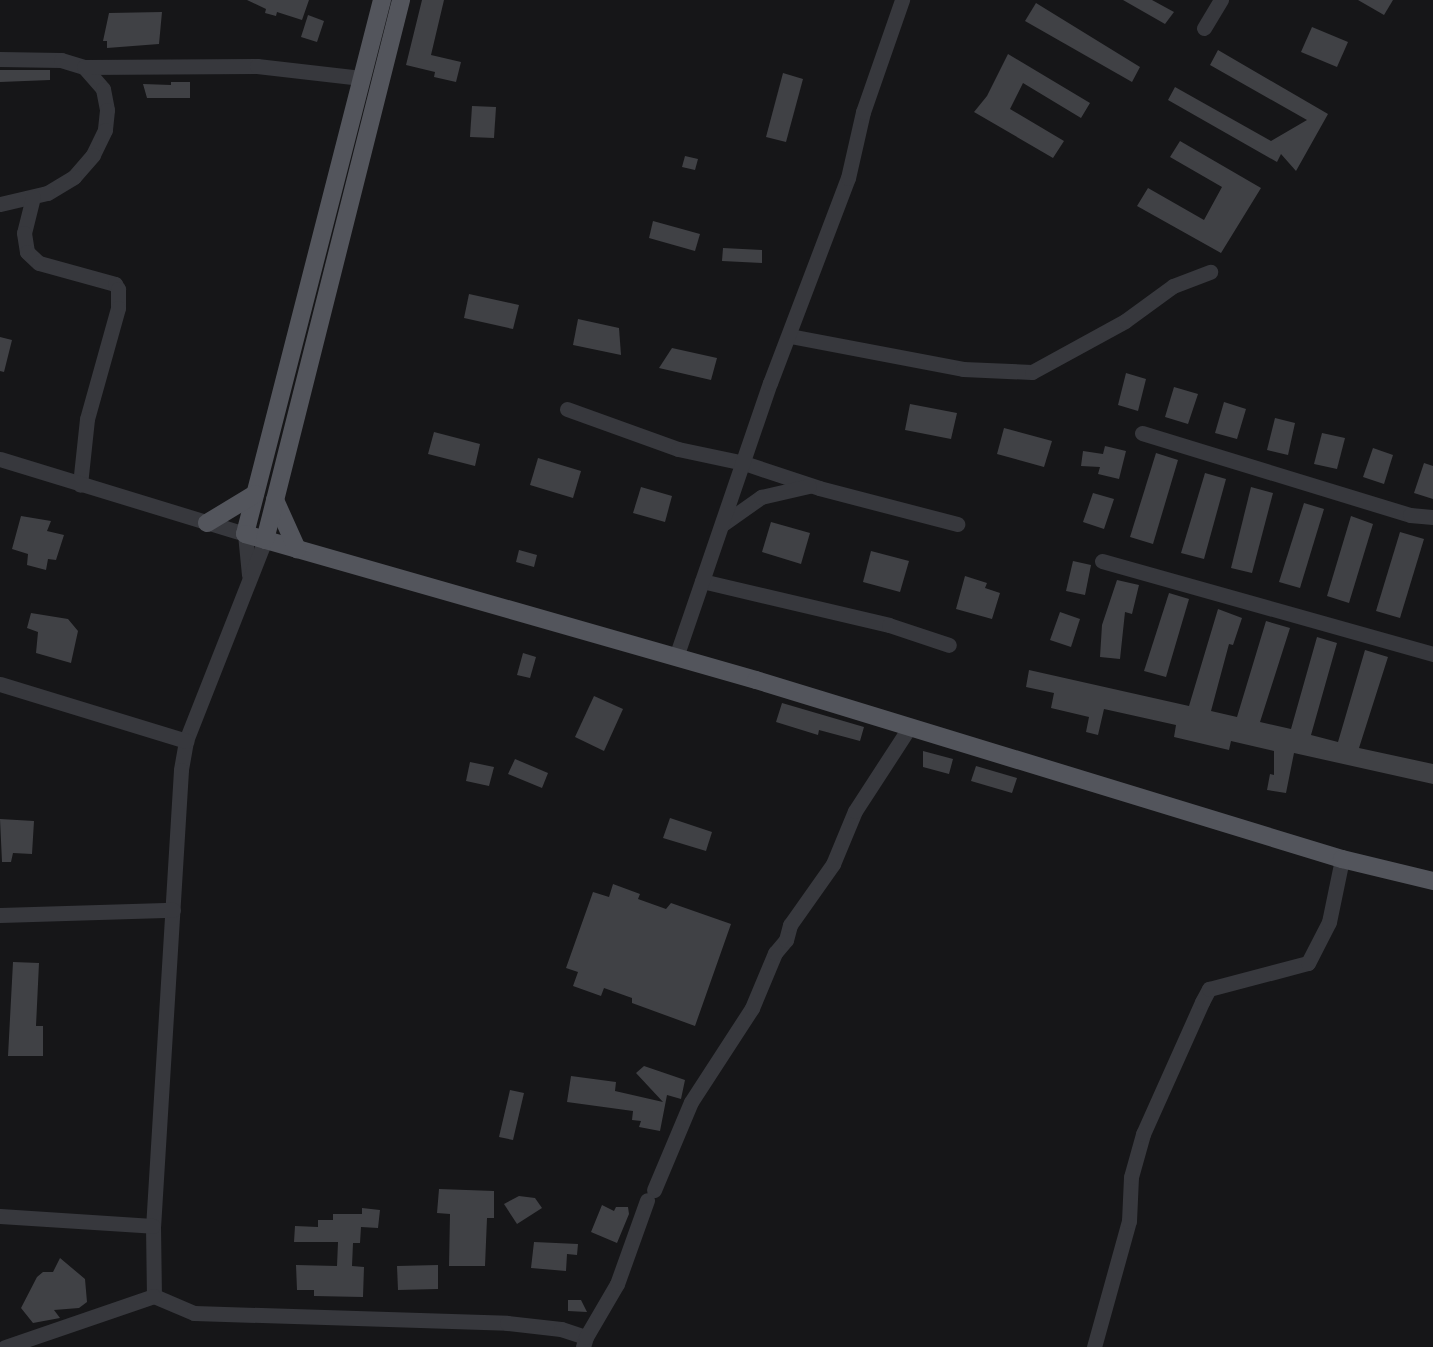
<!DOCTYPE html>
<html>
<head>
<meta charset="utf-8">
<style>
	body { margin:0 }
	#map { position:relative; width:1433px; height:1347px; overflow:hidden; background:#161618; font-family:Inter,sans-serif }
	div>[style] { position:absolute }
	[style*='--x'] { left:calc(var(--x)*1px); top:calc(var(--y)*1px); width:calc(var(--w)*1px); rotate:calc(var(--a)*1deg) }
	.building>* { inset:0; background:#404145 }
	.minor>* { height:15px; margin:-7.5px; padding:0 7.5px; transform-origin:7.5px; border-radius:7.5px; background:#37383d }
	.major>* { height:18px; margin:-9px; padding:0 9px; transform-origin:9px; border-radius:9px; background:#53555c }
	span { translate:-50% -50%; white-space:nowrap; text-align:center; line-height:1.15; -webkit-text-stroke:5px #111113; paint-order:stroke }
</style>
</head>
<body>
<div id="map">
	<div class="building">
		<div style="clip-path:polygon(247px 0,309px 0,302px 20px,277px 12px,276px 16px,265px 13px,266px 9px)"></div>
		<div style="clip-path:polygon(422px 0,444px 0,431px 55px,461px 62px,456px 82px,434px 77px,435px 72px,406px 65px)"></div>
		<div style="clip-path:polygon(1123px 0,1152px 0,1174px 12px,1165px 24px)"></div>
		<div style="clip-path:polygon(1358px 0,1393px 0,1384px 15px)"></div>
		<div style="clip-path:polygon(1036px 3px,1140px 67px,1132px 82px,1025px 21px)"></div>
		<div style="clip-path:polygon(162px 12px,159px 44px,107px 48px,107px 41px,103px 41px,109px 13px)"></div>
		<div style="clip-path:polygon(308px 15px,324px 21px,317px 42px,301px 37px)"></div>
		<div style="clip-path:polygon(1312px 27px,1348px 42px,1337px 67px,1301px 52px)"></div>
		<div style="clip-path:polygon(1218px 50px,1328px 114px,1296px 171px,1281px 154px,1277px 162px,1168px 100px,1175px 87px,1271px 141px,1307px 120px,1210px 65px)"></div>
		<div style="clip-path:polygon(1008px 54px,1090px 103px,1081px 118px,1023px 83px,1010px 109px,1064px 141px,1053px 158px,974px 112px,987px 96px)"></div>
		<div style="clip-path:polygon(0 70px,50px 70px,50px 80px,0 82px)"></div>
		<div style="clip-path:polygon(783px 73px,803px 79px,786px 142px,766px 137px)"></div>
		<div style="clip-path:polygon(171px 82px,190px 82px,190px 98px,147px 98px,143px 84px,171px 85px)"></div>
		<div style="clip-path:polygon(472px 106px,496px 107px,494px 138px,470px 137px)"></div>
		<div style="clip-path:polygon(1180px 141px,1261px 188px,1221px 253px,1137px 206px,1148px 188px,1204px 220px,1222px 187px,1170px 157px)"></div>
		<div style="clip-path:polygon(685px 156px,698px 159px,695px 170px,682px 167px)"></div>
		<div style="clip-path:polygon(653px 221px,700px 234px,695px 251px,649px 238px)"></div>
		<div style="clip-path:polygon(723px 248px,762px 250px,762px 263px,722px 261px)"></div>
		<div style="clip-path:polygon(469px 294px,519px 305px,513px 329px,464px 318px)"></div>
		<div style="clip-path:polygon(578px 319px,619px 328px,621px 355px,573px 345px)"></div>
		<div style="clip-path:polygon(0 337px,12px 340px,4px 372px,0 371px)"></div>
		<div style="clip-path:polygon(672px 348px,717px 358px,711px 380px,659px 368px)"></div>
		<div style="clip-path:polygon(1126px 373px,1146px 379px,1138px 411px,1118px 405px)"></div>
		<div style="clip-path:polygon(1174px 387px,1198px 394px,1188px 424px,1165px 417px)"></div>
		<div style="clip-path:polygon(1224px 402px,1246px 409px,1237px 439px,1215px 433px)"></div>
		<div style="clip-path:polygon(910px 404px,957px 413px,951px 439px,905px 430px)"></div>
		<div style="clip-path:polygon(1275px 418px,1295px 423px,1288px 455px,1267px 450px)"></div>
		<div style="clip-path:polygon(1004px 428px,1052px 441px,1044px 467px,997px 454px)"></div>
		<div style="clip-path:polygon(434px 432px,480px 444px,475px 466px,428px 454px)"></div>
		<div style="clip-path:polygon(1322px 433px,1345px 438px,1337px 469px,1314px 464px)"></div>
		<div style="clip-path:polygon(1105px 446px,1126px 451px,1119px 479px,1098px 474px,1100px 467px,1081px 466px,1083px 451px,1103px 454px)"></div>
		<div style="clip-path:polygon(1373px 448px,1393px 455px,1384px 484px,1363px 477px)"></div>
		<div style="clip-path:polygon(1156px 453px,1178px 460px,1153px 544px,1130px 537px)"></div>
		<div style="clip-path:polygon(538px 458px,581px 471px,573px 498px,530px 485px)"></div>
		<div style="clip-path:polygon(1424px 463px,1433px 466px,1433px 499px,1414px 493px)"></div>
		<div style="clip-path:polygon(1205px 473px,1226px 479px,1204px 559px,1181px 553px)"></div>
		<div style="clip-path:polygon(641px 487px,672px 496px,665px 522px,633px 513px)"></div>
		<div style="clip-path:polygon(1251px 487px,1273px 493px,1252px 573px,1231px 568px)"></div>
		<div style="clip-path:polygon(1093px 493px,1114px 499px,1104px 529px,1083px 522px)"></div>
		<div style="clip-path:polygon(1304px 503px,1324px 509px,1300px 588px,1279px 582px)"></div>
		<div style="clip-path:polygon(21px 516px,51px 521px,47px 531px,64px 535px,56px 560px,48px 559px,46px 570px,27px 565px,28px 554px,12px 549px)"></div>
		<div style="clip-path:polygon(1351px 516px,1373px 524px,1349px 603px,1327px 596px)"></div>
		<div style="clip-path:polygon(771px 522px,810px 533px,801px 564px,762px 552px)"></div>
		<div style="clip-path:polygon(1400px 532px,1424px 539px,1400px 618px,1376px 611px)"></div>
		<div style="clip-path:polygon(519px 550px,537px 555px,534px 567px,516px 562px)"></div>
		<div style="clip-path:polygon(871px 551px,909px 561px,900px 592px,863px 582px)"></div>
		<div style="clip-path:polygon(1073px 561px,1091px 565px,1085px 595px,1066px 591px)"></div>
		<div style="clip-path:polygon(965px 576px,987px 583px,985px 588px,1000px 593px,992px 619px,956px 609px)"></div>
		<div style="clip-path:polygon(1117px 580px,1139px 585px,1132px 614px,1125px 612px,1120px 659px,1100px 657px,1102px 625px)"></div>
		<div style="clip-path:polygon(1169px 593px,1189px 599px,1166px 677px,1144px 671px)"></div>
		<div style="clip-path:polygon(1218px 609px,1242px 618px,1233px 645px,1229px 644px,1211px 711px,1237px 717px,1266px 621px,1290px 628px,1260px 722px,1291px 729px,1317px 637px,1337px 643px,1311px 735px,1338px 742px,1365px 650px,1388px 657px,1359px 748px,1433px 764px,1433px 784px,1294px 753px,1286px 793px,1267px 790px,1270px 774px,1274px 775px,1274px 751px,1231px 741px,1229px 750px,1212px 746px,1174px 737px,1176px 725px,1104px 709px,1098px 735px,1086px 732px,1089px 717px,1051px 708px,1054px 693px,1026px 687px,1029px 670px,1189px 706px)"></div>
		<div style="clip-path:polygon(1060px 612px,1080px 619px,1071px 647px,1050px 640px)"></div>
		<div style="clip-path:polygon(31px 613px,68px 619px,78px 631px,71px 663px,36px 653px,38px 632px,27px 628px)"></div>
		<div style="clip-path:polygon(523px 653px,536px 657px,530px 678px,517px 675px)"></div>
		<div style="clip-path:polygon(594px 696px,623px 709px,604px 751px,575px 737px)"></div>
		<div style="clip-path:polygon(782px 703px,864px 727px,860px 741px,819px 730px,818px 735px,776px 722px)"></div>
		<div style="clip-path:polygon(923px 751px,953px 759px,949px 774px,923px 767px)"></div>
		<div style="clip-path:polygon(515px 759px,548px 773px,542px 788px,508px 774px)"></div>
		<div style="clip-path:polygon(470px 762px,494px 767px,489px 786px,466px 781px)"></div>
		<div style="clip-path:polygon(976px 766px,1017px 778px,1012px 793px,971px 781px)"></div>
		<div style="clip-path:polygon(670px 818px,712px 832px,706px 851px,663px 838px)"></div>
		<div style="clip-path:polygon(0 819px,34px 821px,32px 854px,13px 853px,11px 862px,2px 862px)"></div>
		<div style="clip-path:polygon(613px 884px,640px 894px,638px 899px,666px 909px,671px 903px,731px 924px,695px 1026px,632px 1003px,632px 998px,604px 988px,601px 996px,573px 986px,578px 972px,566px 968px,593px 892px,609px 897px)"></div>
		<div style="clip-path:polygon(13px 962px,39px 963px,36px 1026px,43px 1026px,43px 1056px,8px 1056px)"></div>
		<div style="clip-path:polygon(644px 1066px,685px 1080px,681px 1099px,667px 1095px,660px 1131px,639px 1127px,641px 1121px,632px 1120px,633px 1111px,567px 1102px,571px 1076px,616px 1082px,615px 1091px,663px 1102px,636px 1073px)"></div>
		<div style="clip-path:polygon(510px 1090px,524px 1093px,513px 1140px,499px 1137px)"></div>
		<div style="clip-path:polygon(439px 1189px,494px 1191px,494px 1218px,487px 1218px,485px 1266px,449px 1266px,450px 1214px,437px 1213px)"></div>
		<div style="clip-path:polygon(519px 1196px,535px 1198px,542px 1208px,517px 1224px,504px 1204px)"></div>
		<div style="clip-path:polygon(602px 1205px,614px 1211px,616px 1207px,628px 1207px,629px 1214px,617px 1243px,591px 1232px)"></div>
		<div style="clip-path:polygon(362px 1208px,380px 1210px,378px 1228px,361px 1227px,360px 1243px,353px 1243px,352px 1266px,364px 1267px,363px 1297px,314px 1296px,314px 1290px,297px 1290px,296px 1265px,337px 1266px,338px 1242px,294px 1242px,295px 1226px,318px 1227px,318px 1220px,333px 1220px,333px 1214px,362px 1214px)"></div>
		<div style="clip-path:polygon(534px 1242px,578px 1244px,577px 1255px,567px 1254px,566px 1271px,531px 1268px)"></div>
		<div style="clip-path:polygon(60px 1258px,85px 1279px,87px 1302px,79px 1308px,54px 1310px,60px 1318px,33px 1323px,21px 1308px,37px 1277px,43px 1272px,53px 1272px)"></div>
		<div style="clip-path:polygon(438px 1265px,438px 1289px,398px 1290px,397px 1266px)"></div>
		<div style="clip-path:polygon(568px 1300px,581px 1300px,587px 1312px,568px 1311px)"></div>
	</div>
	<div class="minor">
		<div style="--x:1204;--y:28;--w:33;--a:-59"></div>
		<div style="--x:0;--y:59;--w:61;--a:0.9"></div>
		<div style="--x:61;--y:60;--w:24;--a:17"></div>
		<div style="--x:84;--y:67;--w:29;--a:49"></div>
		<div style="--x:103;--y:89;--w:21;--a:79"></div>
		<div style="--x:107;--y:110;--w:20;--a:96"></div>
		<div style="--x:105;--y:130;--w:28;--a:116"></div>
		<div style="--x:93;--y:155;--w:29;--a:131"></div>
		<div style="--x:74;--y:177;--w:31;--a:149"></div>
		<div style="--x:47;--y:193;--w:48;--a:166.8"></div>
		<div style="--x:84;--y:67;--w:173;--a:-0.3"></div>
		<div style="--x:257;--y:66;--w:105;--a:6.6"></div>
		<div style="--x:33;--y:197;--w:37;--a:104"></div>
		<div style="--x:24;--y:233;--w:19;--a:81"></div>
		<div style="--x:27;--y:252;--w:16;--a:43"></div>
		<div style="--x:39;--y:263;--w:79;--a:15.4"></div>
		<div style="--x:115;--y:284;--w:6;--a:59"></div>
		<div style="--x:118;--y:289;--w:19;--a:90"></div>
		<div style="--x:118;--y:308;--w:115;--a:105.6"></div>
		<div style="--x:87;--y:419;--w:66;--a:96.1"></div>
		<div style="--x:790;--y:336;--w:176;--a:10.8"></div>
		<div style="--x:963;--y:369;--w:69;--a:2.5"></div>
		<div style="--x:1032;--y:372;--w:106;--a:-28.7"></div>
		<div style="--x:1125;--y:321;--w:59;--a:-36.1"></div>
		<div style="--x:1173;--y:286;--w:40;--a:-21"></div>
		<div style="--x:567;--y:409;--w:118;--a:19.8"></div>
		<div style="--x:678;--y:449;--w:67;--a:12"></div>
		<div style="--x:744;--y:463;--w:79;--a:18.4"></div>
		<div style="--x:819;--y:488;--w:143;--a:14.6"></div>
		<div style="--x:1142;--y:433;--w:280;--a:17"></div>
		<div style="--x:1410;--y:515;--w:23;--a:5"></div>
		<div style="--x:0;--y:459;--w:256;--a:17"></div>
		<div style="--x:245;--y:534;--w:41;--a:84.4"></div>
		<div style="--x:723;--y:524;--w:47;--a:-35.4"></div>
		<div style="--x:761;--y:497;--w:49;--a:-12.9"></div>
		<div style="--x:265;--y:540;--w:216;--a:111.5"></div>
		<div style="--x:186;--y:741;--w:29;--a:100"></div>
		<div style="--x:181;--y:770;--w:457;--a:93.5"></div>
		<div style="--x:153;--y:1226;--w:70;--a:89.2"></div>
		<div style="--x:154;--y:1296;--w:43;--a:23"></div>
		<div style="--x:194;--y:1313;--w:313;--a:1.8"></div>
		<div style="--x:507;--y:1323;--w:54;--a:6.3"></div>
		<div style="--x:561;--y:1329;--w:26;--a:18"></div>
		<div style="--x:586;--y:1337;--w:10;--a:107"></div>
		<div style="--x:1102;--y:561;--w:344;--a:15.7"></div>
		<div style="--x:702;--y:581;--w:192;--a:13.2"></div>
		<div style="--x:889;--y:625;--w:63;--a:18.4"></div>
		<div style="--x:676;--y:657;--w:290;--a:-71.1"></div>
		<div style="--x:770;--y:383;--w:219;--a:-69.2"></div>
		<div style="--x:848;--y:178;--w:68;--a:-77.2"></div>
		<div style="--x:863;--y:112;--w:119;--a:-70.8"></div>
		<div style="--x:0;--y:684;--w:195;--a:17"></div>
		<div style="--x:0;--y:915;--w:173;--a:-1.7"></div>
		<div style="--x:654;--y:1190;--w:95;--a:-67.2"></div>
		<div style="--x:691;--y:1102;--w:112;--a:-57"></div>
		<div style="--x:752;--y:1008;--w:60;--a:-67.3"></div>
		<div style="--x:775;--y:953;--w:17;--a:-50"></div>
		<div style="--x:786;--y:940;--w:16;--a:-75"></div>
		<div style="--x:790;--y:925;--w:75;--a:-54.8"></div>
		<div style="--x:833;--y:864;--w:57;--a:-67.5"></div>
		<div style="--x:855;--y:811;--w:99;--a:-57"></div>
		<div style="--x:0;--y:1216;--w:153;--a:3.7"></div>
		<div style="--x:586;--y:1337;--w:61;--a:-59.7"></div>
		<div style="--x:617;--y:1284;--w:89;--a:-70.3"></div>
		<div style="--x:5;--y:1347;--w:157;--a:-18.9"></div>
		<div style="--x:1094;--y:1347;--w:131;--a:-74.5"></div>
		<div style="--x:1129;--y:1221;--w:44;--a:-87.4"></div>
		<div style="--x:1131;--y:1177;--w:45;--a:-74.4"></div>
		<div style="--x:1143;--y:1134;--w:145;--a:-65.9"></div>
		<div style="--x:1202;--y:1002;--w:15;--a:-62"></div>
		<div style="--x:1209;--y:989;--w:102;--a:-14.7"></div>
		<div style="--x:1308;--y:963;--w:46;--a:-62.9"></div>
		<div style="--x:1329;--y:922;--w:64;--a:-78.3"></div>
	</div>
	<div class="major">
		<div style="--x:382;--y:0;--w:551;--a:104.39"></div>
		<div style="--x:245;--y:534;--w:531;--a:15.95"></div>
		<div style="--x:756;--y:680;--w:613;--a:16.99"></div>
		<div style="--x:1342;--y:859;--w:94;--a:13.6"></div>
		<div style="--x:275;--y:500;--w:54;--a:65.8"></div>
		<div style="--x:207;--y:523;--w:56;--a:-31.1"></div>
		<div style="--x:265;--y:540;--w:557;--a:-75.86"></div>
	</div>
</div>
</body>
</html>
